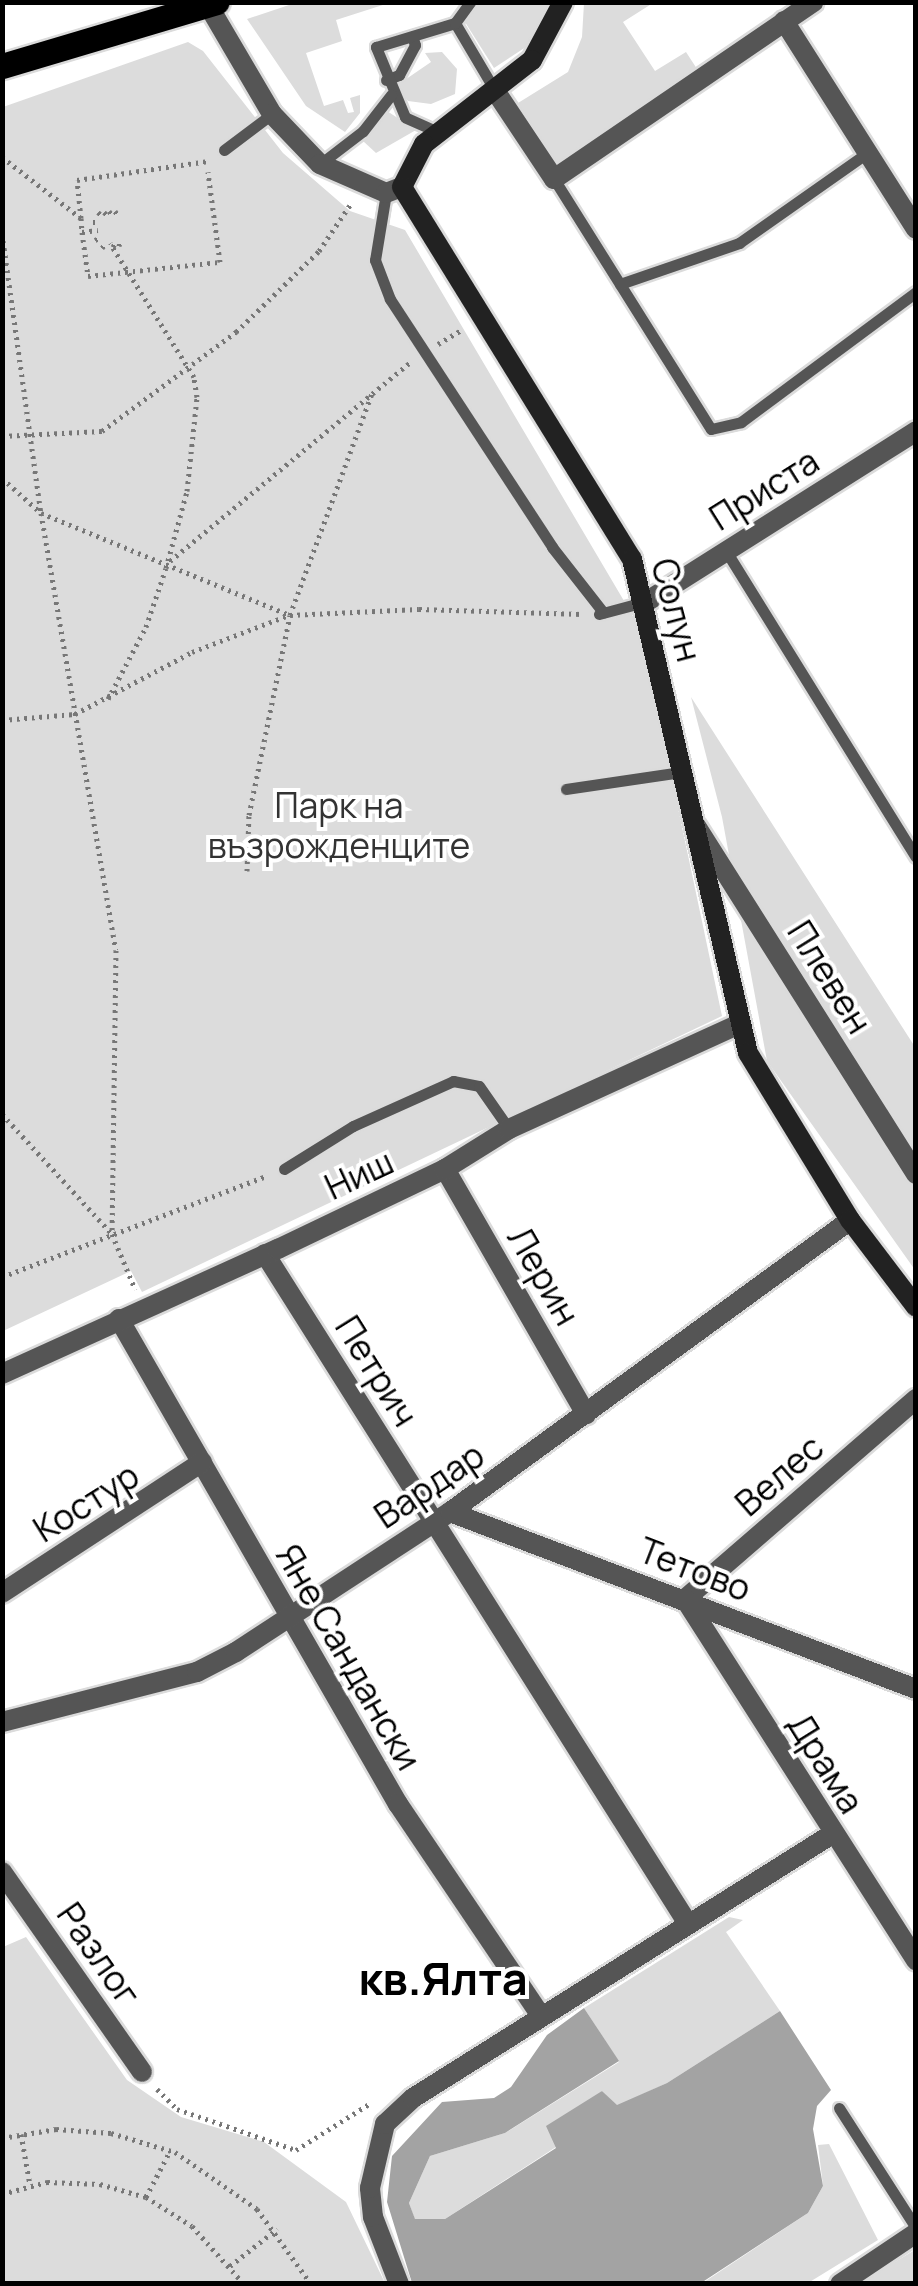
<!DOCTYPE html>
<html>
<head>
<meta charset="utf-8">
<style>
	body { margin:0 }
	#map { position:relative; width:918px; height:2286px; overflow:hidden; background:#fff; font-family:Manrope,sans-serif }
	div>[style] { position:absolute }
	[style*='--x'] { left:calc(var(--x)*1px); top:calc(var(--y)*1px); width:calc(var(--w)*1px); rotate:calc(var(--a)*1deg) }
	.green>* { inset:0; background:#dcdcdc }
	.water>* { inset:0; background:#a3a3a3 }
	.path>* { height:5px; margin-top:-2.5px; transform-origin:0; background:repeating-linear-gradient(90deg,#777 0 2.5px,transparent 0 7.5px) }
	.roads { filter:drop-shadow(2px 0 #dbdbdb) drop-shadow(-2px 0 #dbdbdb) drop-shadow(0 2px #dbdbdb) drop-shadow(0 -2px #dbdbdb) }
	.lane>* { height:11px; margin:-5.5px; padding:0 5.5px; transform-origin:5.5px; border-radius:5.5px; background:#555 }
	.street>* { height:20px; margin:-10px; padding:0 10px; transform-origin:10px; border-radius:10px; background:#555 }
	.secondary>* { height:20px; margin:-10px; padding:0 10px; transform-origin:10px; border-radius:10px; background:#222 }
	.primary>* { height:25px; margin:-12.5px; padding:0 12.5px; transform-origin:12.5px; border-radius:12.5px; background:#000 }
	span { translate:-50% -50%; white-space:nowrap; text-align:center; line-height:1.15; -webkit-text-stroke:8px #fff; paint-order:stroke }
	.street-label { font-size:35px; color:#000 }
	.park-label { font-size:35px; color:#333 }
	.district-label { font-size:45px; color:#000; font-weight:700 }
	.frame { position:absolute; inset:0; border:5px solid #000; pointer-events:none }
</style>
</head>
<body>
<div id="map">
	<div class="green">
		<div style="clip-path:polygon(298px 2px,389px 3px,336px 20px,342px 41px,306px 53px,324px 106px,343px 100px,348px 113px,354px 112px,350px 98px,360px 95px,360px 113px,345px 132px,306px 106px,247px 19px)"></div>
		<div style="clip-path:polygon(471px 3px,548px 3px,547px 17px,532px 43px,494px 68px,463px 19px)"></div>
		<div style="clip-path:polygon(584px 3px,653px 3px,623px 22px,655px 71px,686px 52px,699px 72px,557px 163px,518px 103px,568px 72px,582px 37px)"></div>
		<div style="clip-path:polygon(188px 42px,203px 51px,283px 153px,350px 211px,405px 230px,640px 628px,722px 1016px,142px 1292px,131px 1271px,3px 1331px,3px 107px)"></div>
		<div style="clip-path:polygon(442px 52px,457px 69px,455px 94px,431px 104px,408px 101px,396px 86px,431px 62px,425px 53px)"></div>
		<div style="clip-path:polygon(387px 111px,416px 130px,376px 153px,363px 141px)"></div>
		<div style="clip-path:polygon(691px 697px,915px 1047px,915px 1270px,767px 1061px,722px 817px)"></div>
		<div style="clip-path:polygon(729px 1917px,743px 1920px,726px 1932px,780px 2011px,667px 2083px,617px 2106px,602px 2091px,556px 2147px,445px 2219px,415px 2220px,409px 2203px,430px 2156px,505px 2133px,619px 2062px,584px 2008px)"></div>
		<div style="clip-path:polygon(26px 1937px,127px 2080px,181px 2117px,264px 2142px,346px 2202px,385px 2283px,3px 2283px,3px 1947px)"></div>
		<div style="clip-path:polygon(829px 2144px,878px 2240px,808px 2283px,701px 2284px,808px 2213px,823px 2186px,818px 2145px)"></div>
		<div style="clip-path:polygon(913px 2251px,915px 2283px,859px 2284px)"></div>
	</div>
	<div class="water">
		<div style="clip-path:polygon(584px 2008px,619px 2061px,505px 2133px,430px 2156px,409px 2203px,415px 2219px,445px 2219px,556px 2148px,546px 2126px,602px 2091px,617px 2105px,667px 2083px,780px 2011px,831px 2090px,817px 2106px,813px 2129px,823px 2186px,808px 2213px,701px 2283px,412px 2283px,387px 2202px,392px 2156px,442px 2102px,494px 2098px,511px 2087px,547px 2035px)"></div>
	</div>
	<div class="path">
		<div style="--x:2;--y:157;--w:100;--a:37.7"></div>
		<div style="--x:81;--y:218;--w:14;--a:86"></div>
		<div style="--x:82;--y:232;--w:16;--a:-7"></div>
		<div style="--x:109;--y:211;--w:5;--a:53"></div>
		<div style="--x:115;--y:211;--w:4;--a:56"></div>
		<div style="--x:98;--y:212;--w:6;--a:45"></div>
		<div style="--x:104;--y:212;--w:4;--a:45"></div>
		<div style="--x:81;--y:218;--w:38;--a:-96"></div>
		<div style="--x:77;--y:180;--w:133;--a:-8.2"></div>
		<div style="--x:93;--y:222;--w:4;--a:0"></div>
		<div style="--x:82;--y:232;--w:44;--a:82.2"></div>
		<div style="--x:88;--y:276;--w:133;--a:-6.1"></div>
		<div style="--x:220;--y:262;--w:91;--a:-97.6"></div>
		<div style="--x:2;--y:233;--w:283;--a:82.1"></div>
		<div style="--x:41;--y:513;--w:269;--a:22.3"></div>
		<div style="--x:290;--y:615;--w:129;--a:-2.7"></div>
		<div style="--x:419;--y:609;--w:163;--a:1.8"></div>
		<div style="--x:95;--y:240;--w:4;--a:-27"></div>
		<div style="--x:119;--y:246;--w:4;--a:-76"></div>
		<div style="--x:113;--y:247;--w:4;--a:-63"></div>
		<div style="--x:102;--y:248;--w:5;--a:-53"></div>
		<div style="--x:438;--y:344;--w:29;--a:-31"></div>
		<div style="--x:2;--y:436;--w:100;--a:-2.9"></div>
		<div style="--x:102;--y:431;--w:167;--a:-36.5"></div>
		<div style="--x:236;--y:332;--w:116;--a:-44.3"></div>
		<div style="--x:319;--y:251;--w:59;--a:-56"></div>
		<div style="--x:2;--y:478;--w:52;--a:41.9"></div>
		<div style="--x:41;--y:513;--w:443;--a:80.3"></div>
		<div style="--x:116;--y:950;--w:284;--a:90.8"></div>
		<div style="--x:170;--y:561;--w:314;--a:-39.6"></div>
		<div style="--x:108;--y:699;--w:81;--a:-62.2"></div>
		<div style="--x:146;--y:627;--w:62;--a:-71.3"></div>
		<div style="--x:166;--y:568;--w:80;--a:-74.7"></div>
		<div style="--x:187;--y:491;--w:95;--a:-83.9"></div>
		<div style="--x:197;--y:397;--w:20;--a:-99"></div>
		<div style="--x:194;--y:377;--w:158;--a:-122.1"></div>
		<div style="--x:2;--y:720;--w:73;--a:-4.7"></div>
		<div style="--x:75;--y:714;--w:132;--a:-27.9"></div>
		<div style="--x:192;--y:652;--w:102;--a:-20.8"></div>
		<div style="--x:247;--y:871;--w:56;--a:-88"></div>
		<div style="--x:249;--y:815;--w:204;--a:-78.4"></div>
		<div style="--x:290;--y:615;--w:239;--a:-69.7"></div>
		<div style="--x:2;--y:1114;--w:163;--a:47.5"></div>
		<div style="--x:112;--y:1234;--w:60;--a:67.3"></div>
		<div style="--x:2;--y:1277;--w:284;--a:-20.9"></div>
		<div style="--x:157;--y:2089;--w:28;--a:45"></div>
		<div style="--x:177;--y:2109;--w:126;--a:19"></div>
		<div style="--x:296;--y:2150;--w:89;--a:-32.1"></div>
		<div style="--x:21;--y:2134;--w:52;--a:80"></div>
		<div style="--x:2;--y:2138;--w:55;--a:-9.5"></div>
		<div style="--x:56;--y:2129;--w:55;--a:4.2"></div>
		<div style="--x:111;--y:2133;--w:67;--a:16.5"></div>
		<div style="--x:175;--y:2152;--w:100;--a:34.8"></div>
		<div style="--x:257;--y:2209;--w:92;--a:54.2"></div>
		<div style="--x:2;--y:2194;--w:47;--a:-14.9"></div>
		<div style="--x:47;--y:2182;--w:53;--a:2.2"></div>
		<div style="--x:100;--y:2184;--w:48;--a:15.8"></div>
		<div style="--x:146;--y:2197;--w:54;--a:32.2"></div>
		<div style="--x:192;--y:2226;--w:78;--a:48.1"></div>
		<div style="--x:146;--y:2197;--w:52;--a:-62.4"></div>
		<div style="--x:230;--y:2266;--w:60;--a:-38.2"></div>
	</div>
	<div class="roads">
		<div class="lane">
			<div style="--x:455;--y:23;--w:77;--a:59.4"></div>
			<div style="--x:386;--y:80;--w:14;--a:-21"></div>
			<div style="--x:399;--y:75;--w:34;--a:-62"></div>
			<div style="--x:415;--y:45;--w:9;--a:-108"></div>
			<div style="--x:438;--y:132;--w:36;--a:-156"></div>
			<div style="--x:405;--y:117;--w:76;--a:-112.5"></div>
			<div style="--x:376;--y:47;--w:83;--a:-16.9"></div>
			<div style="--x:455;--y:23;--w:26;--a:-54"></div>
			<div style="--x:224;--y:150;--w:60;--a:-36.9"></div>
			<div style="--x:320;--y:164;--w:54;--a:-37.5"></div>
			<div style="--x:363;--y:131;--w:46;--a:-52.1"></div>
			<div style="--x:554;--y:179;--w:295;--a:57.9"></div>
			<div style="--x:711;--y:429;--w:31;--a:-13"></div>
			<div style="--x:741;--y:422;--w:218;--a:-36.6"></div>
			<div style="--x:386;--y:193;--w:68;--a:99.3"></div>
			<div style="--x:375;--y:260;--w:42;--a:69"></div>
			<div style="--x:390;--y:299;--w:296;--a:56.8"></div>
			<div style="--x:552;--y:547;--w:83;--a:51.9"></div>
			<div style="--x:620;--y:284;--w:126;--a:-19"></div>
			<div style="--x:739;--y:243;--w:156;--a:-35.1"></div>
			<div style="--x:726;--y:551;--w:360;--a:58.2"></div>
			<div style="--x:599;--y:614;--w:47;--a:-14.9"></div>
			<div style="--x:566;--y:789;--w:116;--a:-8.4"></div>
			<div style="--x:284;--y:1169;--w:81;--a:-31.9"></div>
			<div style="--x:353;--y:1126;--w:110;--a:-24.2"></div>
			<div style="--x:453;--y:1081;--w:26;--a:11"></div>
			<div style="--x:479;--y:1086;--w:52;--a:55.1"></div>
			<div style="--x:839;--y:2108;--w:143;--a:57.3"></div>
		</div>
		<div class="street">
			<div style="--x:208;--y:5;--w:126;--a:59.6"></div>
			<div style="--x:272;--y:114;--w:69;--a:46.2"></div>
			<div style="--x:320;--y:164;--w:72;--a:23.7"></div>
			<div style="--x:386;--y:193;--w:17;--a:-21"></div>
			<div style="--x:784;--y:21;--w:246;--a:57.6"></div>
			<div style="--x:494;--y:89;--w:108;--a:56.3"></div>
			<div style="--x:554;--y:179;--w:314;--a:-34.3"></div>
			<div style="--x:646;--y:602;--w:320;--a:-32.3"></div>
			<div style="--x:696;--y:826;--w:412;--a:57.7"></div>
			<div style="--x:445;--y:1169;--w:283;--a:60.1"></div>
			<div style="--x:265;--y:1254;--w:792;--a:57.73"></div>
			<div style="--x:119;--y:1319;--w:560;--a:60.09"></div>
			<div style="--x:398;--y:1804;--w:256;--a:56"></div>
			<div style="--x:2;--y:1374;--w:303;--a:-24.4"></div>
			<div style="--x:278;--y:1249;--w:185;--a:-25.6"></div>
			<div style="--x:445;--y:1169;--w:75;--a:-32"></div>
			<div style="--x:509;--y:1129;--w:253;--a:-24.5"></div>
			<div style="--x:916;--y:1399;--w:306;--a:139.1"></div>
			<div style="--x:685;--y:1599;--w:429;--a:57.4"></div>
			<div style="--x:450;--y:1512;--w:498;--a:20.8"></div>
			<div style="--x:2;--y:1593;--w:239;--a:-33.2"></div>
			<div style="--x:2;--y:1722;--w:201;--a:-14.4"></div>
			<div style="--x:197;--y:1672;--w:44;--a:-27.1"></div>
			<div style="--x:236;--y:1652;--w:256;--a:-33.2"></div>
			<div style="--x:450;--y:1512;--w:495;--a:-36.1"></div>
			<div style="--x:2;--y:1872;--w:244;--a:55"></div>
			<div style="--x:399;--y:2284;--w:72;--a:-111.2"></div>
			<div style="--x:373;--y:2217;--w:29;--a:-96"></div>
			<div style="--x:370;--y:2188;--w:66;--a:-76.8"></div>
			<div style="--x:385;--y:2124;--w:38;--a:-43"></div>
			<div style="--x:413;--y:2098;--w:496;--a:-32.2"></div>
			<div style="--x:840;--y:2284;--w:92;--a:-33.9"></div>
		</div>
		<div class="secondary">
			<div style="--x:563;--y:2;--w:66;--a:118.1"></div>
			<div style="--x:532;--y:60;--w:137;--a:142.1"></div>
			<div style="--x:424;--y:144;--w:48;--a:117.1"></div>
			<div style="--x:402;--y:187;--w:437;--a:58.3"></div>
			<div style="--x:632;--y:559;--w:507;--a:76.79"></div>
			<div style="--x:748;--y:1053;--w:196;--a:58.6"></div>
			<div style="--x:850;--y:1220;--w:109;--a:52.8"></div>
		</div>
		<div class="primary">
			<div style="--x:2;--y:66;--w:224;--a:-16.6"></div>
		</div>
	</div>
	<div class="street-label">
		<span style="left:764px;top:489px;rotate:-32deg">Приста</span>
		<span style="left:677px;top:610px;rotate:75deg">Солун</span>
		<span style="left:830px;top:977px;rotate:58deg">Плевен</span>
		<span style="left:359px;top:1174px;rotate:-25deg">Ниш</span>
		<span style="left:544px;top:1276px;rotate:60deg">Лерин</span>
		<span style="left:377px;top:1371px;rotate:58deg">Петрич</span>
		<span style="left:779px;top:1475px;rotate:-41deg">Велес</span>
		<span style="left:429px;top:1485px;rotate:-34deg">Вардар</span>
		<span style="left:86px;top:1502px;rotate:-32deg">Костур</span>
		<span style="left:695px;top:1569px;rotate:21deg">Тетово</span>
		<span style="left:349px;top:1657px;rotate:60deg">Яне Сандански</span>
		<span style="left:826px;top:1763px;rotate:58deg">Драма</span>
		<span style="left:99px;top:1954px;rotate:55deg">Разлог</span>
	</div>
	<div class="park-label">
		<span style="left:339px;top:825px">Парк на<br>възрожденците</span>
	</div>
	<div class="district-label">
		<span style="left:443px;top:1979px">кв.Ялта</span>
	</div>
	<div class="frame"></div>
</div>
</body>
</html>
